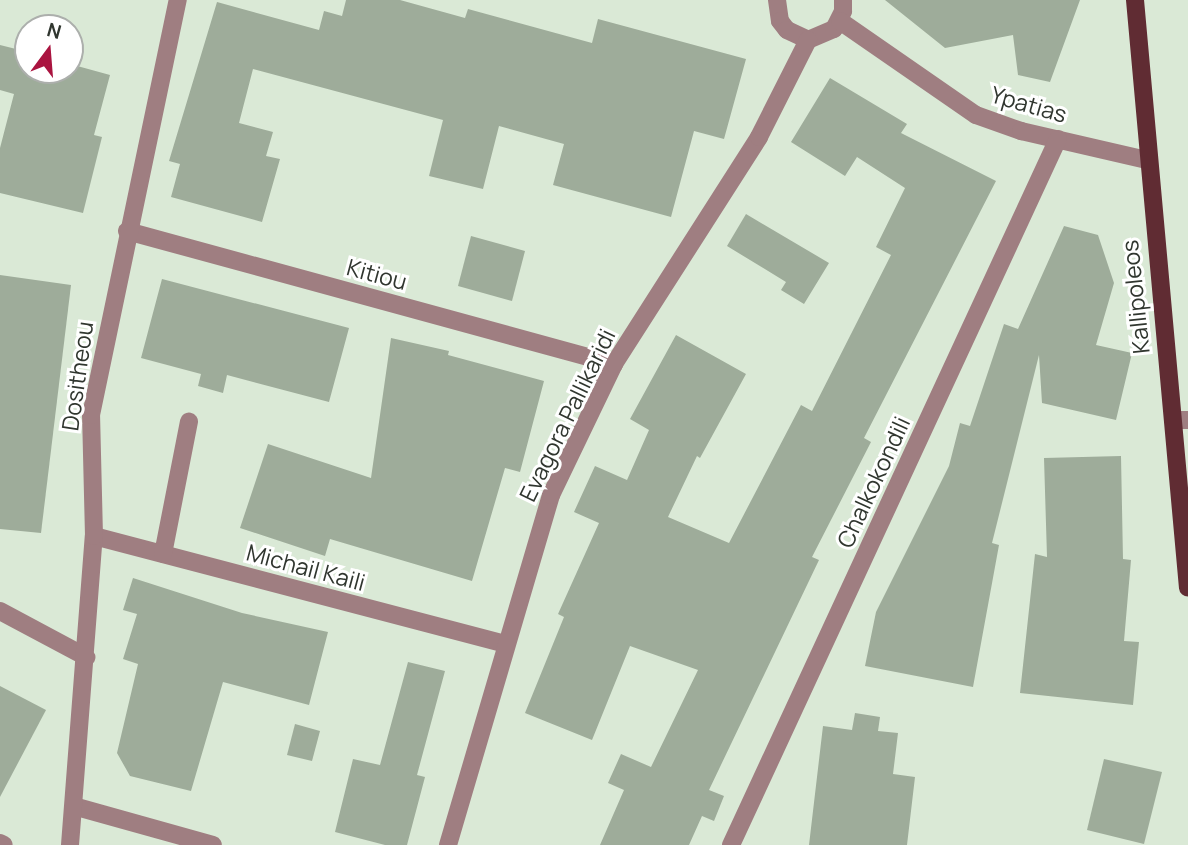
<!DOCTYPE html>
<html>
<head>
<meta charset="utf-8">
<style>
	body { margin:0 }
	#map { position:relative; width:1188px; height:845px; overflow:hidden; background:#dae9d6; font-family:Manrope,sans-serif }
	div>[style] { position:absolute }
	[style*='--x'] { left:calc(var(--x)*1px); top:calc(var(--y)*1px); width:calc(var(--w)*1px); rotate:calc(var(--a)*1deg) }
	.building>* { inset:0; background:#9eac9a }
	.minor>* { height:18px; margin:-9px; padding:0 9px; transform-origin:9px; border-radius:9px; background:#9f7e81 }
	.major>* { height:18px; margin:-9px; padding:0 9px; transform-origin:9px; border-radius:9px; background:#602c33 }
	span { translate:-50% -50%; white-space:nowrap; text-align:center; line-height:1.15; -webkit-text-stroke:6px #fff; paint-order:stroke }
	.street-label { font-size:23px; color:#30362f }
	.north { position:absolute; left:14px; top:14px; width:70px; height:70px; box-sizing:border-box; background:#fff; border:2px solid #acafac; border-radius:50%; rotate:16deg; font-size:19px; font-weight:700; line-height:28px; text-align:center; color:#30362f }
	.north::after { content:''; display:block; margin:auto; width:24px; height:32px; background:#aa1440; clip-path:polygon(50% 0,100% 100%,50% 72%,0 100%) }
</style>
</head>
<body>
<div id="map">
	<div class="building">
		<div style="clip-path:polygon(346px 0,400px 0,465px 18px,468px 9px,592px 43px,598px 19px,746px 59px,724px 139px,694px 131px,671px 217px,553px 185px,564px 144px,499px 126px,483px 189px,429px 176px,443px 120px,253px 69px,239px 123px,273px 132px,266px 156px,280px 159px,262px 222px,171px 197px,180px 164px,169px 161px,217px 2px,319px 30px,324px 11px,342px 16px)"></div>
		<div style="clip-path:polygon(885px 0,1080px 0,1050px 82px,1018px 75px,1013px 35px,945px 48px)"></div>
		<div style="clip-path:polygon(0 45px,28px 52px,28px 70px,70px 70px,70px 64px,110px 75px,94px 135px,102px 137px,83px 213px,0 193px,0 148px,14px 94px,0 90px)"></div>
		<div style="clip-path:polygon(830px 78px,907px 124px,901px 133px,996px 181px,864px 438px,871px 442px,812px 557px,819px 560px,709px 790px,724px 796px,714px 821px,702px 816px,689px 845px,600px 845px,624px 790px,608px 783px,621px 754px,651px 767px,698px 670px,630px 646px,592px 740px,525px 713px,564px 617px,558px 614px,599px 523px,574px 512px,595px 466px,627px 480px,649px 430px,630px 419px,676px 335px,746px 374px,700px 458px,697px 456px,668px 517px,729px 543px,801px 405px,812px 411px,891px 255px,876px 247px,905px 188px,857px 157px,845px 176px,791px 142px)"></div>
		<div style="clip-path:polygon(746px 214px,829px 263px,804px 304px,781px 290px,786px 282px,727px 246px)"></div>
		<div style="clip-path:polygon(1064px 226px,1098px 235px,1114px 283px,1096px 345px,1132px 353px,1116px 420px,1042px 403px,1039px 355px,992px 543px,999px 545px,973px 687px,865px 666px,876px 612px,949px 466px,960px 423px,970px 426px,1004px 324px,1018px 329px)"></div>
		<div style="clip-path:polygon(471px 236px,525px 251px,512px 301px,458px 286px)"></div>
		<div style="clip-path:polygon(0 275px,71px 285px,41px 533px,0 529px)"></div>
		<div style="clip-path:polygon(162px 279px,349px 328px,329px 402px,227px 375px,223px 393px,198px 386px,201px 374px,141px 358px)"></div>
		<div style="clip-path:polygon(391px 338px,449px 351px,448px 355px,544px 381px,520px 472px,505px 468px,472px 581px,330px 539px,325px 556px,240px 528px,268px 444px,371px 478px)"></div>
		<div style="clip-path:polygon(1121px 456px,1123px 559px,1131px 560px,1124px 641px,1139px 642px,1133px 705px,1020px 693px,1035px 554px,1047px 557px,1044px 458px)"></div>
		<div style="clip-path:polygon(133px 578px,242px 613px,328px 632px,309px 705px,223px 682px,191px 791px,130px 776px,117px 753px,138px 664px,123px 659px,137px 614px,123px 610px)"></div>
		<div style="clip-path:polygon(408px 662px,445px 671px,417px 775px,425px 777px,407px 845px,385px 845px,335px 832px,353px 759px,380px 765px)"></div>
		<div style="clip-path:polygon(0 686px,46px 710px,0 797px)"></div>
		<div style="clip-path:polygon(855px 713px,880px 717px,878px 731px,898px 733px,893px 774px,915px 777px,907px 845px,809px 845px,823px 726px,852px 730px)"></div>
		<div style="clip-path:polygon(295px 724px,320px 731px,312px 761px,287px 755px)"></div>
		<div style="clip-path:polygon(1104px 759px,1162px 772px,1144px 844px,1087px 830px)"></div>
	</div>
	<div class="minor">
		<div style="--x:777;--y:0;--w:21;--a:82"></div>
		<div style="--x:780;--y:21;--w:11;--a:52"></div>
		<div style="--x:787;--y:30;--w:23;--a:25"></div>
		<div style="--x:808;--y:40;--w:28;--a:-23"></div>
		<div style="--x:834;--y:29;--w:20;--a:-63"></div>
		<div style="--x:843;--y:11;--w:11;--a:-90"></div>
		<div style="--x:840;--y:21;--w:165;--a:34.7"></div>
		<div style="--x:976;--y:115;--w:48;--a:19.6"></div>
		<div style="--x:1021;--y:131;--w:129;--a:13"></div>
		<div style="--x:127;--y:231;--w:505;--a:15.28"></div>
		<div style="--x:1173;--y:420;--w:15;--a:0"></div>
		<div style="--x:94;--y:536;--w:425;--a:14.7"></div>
		<div style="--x:163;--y:554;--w:135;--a:-78.9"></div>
		<div style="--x:0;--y:611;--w:98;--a:28.1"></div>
		<div style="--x:77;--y:807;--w:141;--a:15.6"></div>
		<div style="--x:0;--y:843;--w:4;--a:27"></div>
		<div style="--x:70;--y:845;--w:310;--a:-85.6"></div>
		<div style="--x:94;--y:536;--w:121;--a:-91.4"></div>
		<div style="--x:91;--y:415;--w:424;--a:-78.2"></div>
		<div style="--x:448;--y:845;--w:365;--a:-73.6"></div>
		<div style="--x:551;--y:495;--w:145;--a:-64.3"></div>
		<div style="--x:614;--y:364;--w:269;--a:-57.4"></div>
		<div style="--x:759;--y:137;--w:109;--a:-63.2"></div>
		<div style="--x:731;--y:845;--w:778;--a:-65.15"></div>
	</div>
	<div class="major">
		<div style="--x:1135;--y:0;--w:590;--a:84.85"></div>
	</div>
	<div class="street-label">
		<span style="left:1029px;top:104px;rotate:16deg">Ypatias</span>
		<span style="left:377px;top:274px;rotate:15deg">Kitiou</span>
		<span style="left:1135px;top:297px;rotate:-96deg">Kallipoleos</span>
		<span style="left:77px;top:376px;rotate:-82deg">Dositheou</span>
		<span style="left:567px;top:415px;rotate:-64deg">Evagora Pallikaridi</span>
		<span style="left:873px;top:482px;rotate:-65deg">Chalkokondili</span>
		<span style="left:306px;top:567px;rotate:15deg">Michail Kaili</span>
	</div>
	<div class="north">N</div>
</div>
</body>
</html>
